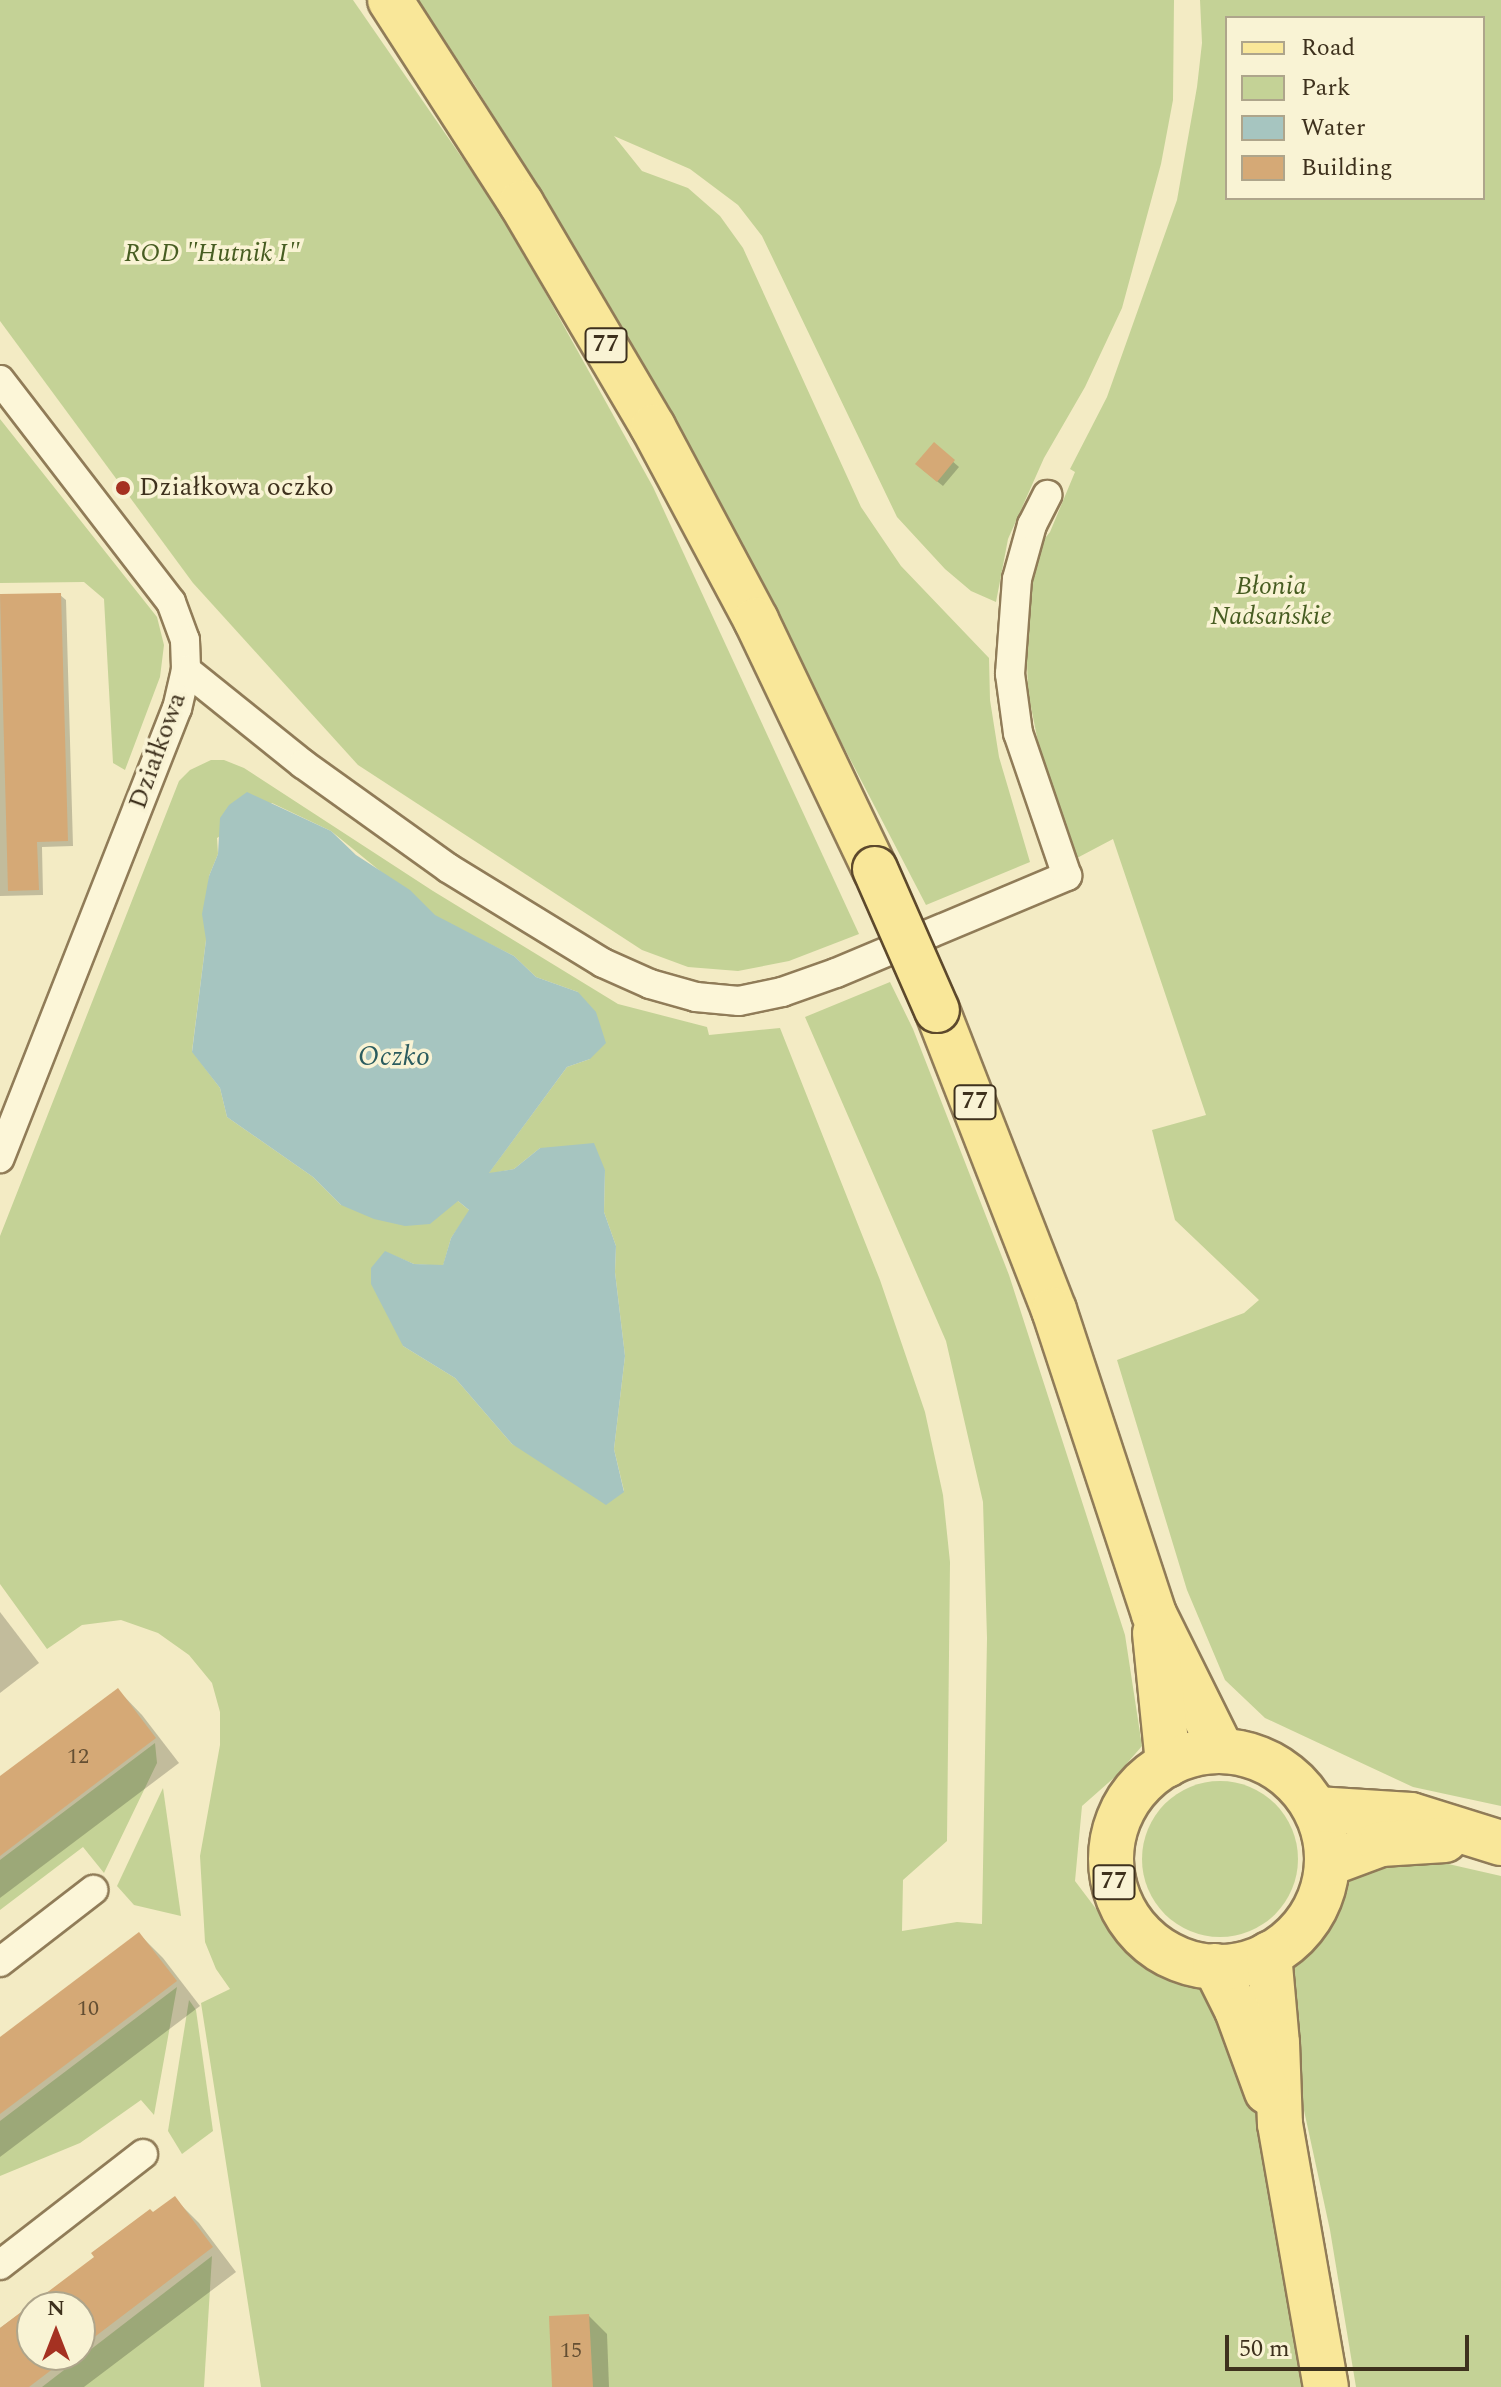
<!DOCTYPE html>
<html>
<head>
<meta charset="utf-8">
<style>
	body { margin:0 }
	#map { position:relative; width:1501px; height:2387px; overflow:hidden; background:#f3ebc4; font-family:Spectral,serif }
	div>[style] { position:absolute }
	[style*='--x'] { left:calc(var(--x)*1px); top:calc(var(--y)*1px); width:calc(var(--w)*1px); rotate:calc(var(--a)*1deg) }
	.green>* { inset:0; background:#c4d296 }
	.round { border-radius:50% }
	.water>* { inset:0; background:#a6c5c0 }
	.shadow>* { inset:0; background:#0003 }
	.building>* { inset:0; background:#d5a976 }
	.roads { filter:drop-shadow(2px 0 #907c58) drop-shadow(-2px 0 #907c58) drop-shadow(0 2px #907c58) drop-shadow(0 -2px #907c58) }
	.minor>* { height:28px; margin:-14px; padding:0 14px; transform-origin:14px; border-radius:14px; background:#fcf6d8 }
	.primary>* { height:44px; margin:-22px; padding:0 22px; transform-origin:22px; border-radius:22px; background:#f9e799 }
	.primary>.ring { margin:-22px; padding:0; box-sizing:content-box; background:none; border:44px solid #f9e799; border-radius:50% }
	.bridges { filter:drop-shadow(2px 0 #5d492c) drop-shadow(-2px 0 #5d492c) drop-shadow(0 2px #5d492c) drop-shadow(0 -2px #5d492c) }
	.primary-bridge>* { height:44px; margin:-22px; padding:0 22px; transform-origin:22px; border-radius:22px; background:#f9e799 }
	.dots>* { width:22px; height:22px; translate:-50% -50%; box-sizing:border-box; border:4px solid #f9f3d4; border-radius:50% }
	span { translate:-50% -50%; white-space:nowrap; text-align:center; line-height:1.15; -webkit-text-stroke:7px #f9f3d4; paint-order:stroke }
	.number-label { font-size:22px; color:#644f33 }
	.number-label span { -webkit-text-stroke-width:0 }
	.shield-label span { padding:2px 6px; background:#f9f3d4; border:2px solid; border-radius:6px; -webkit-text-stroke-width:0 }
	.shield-label { font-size:24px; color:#3e311d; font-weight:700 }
	.park-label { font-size:26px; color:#475d22; font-style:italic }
	.poi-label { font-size:26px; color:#3e311d }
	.left { translate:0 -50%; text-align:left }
	.street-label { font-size:26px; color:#3e311d }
	.water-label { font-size:28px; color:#2b5c5f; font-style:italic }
	.legend { position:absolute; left:1225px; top:16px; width:260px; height:184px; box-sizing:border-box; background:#f9f3d4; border:2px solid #aea58b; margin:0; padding:10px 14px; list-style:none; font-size:24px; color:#3e311d }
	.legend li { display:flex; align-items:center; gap:16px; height:40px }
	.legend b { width:40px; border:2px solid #aea58b }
	.north { position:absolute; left:16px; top:2291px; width:80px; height:80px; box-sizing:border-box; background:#f9f3d4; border:2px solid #aea58b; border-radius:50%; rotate:0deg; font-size:22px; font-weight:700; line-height:32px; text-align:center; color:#3e311d }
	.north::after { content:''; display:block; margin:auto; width:28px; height:36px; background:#a53121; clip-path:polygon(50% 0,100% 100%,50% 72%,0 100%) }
	.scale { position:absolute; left:1225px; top:2335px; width:244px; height:36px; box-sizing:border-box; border:4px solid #3e311d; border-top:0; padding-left:10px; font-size:24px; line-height:28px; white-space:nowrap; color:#3e311d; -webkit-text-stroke:6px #f9f3d4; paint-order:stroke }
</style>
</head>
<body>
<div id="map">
	<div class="green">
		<div style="clip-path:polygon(0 0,353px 0,505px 220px,653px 487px,859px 934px,789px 961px,738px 971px,688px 967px,642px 950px,358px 765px,193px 583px,0 321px)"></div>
		<div style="clip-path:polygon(417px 0,1174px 0,1173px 100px,1161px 164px,1122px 308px,1085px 387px,1044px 458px,1008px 539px,996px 602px,971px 591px,945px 569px,897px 517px,762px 236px,738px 205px,690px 169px,614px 136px,642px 171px,688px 188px,720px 216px,743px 248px,861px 507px,901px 566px,989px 658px,990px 700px,999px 757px,1030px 862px,926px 905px,733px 534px,558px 221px,474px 84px)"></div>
		<div style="clip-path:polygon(evenodd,1200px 0,1501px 0,1501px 1806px,1413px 1787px,1370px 1767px,1265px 1718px,1225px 1680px,1187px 1590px,1117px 1360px,1244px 1313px,1259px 1300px,1175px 1220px,1152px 1130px,1206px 1115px,1113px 839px,1077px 858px,1042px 762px,1028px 692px,1026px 629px,1038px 547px,1050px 532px,1075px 472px,1070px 469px,1107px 397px,1177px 200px,1197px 87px,1202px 43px,1200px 0,1227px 18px,1483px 18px,1483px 198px,1227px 198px,1227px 18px)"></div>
		<div style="clip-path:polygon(0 419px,157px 617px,164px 645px,160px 677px,125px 770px,113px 763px,104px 599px,84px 582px,0 583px)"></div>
		<div style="clip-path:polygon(evenodd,211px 760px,224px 760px,244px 768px,433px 891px,618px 1004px,707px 1027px,709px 1035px,780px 1028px,880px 1280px,925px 1412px,943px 1495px,950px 1562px,947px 1841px,903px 1880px,902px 1931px,957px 1922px,982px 1924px,987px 1638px,983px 1502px,946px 1341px,805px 1017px,890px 982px,913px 1029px,1009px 1275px,1125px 1635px,1142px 1746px,1116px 1776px,1082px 1806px,1075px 1881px,1106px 1922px,1131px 1921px,1162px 1950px,1201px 1965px,1250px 2051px,1314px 2387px,261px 2387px,201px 2003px,230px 1989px,216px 1969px,205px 1942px,200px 1856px,220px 1745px,220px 1712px,212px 1683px,189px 1655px,158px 1633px,121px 1620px,82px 1625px,47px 1649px,0 1584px,0 1236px,179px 781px,190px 770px,211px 760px,272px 803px,331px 831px,439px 919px,514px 956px,536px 977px,578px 992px,590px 1059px,567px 1067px,488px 1174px,514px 1169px,540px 1148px,605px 1170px,604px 1212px,616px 1246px,615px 1272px,625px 1356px,614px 1449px,624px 1491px,512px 1444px,455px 1378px,403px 1346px,385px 1252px,414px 1264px,443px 1266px,451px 1238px,470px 1211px,458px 1201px,341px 1205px,313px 1177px,227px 1117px,220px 1088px,192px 1051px,206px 940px,209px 876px,218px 854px,217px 838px,272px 803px)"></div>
		<div style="clip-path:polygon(155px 1743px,157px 1763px,104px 1873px,83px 1847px,0 1910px,0 1860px)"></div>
		<div class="round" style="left:1142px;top:1781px;width:156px;height:156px"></div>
		<div style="clip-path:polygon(163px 1788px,181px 1916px,134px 1905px,117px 1886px)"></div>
		<div style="clip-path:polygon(1422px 1858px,1501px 1876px,1501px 2387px,1356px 2387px,1330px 2230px,1280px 2000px,1286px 1973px,1324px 1923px,1350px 1879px,1364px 1866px)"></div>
		<div style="clip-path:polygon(177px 1987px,154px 2115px,141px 2100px,80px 2143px,0 2176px,0 2121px)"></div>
		<div style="clip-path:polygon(189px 2000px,196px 2010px,213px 2131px,182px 2154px,168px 2131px)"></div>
		<div style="clip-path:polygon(212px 2256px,204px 2387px,42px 2387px)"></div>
	</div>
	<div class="water">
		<div style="clip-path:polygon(247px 792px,331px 831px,356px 855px,410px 890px,435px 915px,514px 956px,536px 977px,578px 992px,596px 1012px,606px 1043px,590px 1059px,567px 1067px,489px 1173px,514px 1169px,540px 1148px,594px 1143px,605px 1170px,604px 1212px,616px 1246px,615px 1272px,625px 1356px,614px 1449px,624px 1492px,606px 1505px,512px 1444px,455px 1378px,403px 1346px,371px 1284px,371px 1268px,385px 1251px,414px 1264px,443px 1265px,451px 1238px,469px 1210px,458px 1201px,430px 1224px,405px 1226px,374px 1219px,341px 1205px,313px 1177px,227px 1117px,220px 1088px,192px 1052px,206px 940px,202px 914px,209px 876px,218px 854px,220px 818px,229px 805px)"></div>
	</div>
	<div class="shadow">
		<div style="clip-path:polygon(934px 445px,959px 467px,943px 486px,923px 470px)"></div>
		<div style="clip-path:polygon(60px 595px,66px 600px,73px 846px,42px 847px,43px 895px,0 896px,0 596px)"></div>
		<div style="clip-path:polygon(0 1612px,39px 1663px,0 1693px)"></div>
		<div style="clip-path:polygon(118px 1690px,142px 1715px,179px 1763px,0 1898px,0 1779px)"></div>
		<div style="clip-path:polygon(139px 1934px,163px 1958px,200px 2006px,0 2157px,0 2039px)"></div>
		<div style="clip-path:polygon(evenodd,175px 2199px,199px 2223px,236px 2272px,84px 2387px,0 2387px,0 2328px,175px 2199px,32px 2307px,80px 2307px,80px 2355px,32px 2355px,32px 2307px)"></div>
		<div style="clip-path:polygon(589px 2316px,607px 2334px,609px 2387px,554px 2387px)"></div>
	</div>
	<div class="building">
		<div style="clip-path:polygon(934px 442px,955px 460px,937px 482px,915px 464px)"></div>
		<div style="clip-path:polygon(61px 593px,68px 841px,37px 842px,39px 890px,8px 891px,0 594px)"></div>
		<div style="clip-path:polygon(118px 1688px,156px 1738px,0 1856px,0 1776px)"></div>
		<div style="clip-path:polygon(139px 1932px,177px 1981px,0 2114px,0 2037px)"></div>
		<div style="clip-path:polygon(175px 2196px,213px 2247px,80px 2348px,80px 2307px,32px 2307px,32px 2355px,71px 2355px,29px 2387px,0 2387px,0 2328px,94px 2257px,91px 2253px,150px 2209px,153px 2212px)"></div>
		<div style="clip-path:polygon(589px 2314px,593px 2387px,552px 2387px,549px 2316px)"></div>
	</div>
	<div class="roads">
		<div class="minor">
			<div style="--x:0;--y:380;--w:280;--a:52.4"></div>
			<div style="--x:171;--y:602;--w:40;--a:69.8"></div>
			<div style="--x:185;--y:640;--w:30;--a:88"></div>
			<div style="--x:186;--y:670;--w:39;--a:103"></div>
			<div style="--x:177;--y:708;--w:484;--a:111.5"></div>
			<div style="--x:186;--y:670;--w:150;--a:38.8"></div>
			<div style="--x:303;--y:764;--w:178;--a:35.6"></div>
			<div style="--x:448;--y:868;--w:182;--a:31.5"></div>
			<div style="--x:603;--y:963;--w:51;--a:24.1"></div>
			<div style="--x:650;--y:984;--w:48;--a:15.8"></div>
			<div style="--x:696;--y:997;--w:43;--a:5.3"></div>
			<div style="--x:739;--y:1001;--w:44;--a:-11.8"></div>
			<div style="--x:782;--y:992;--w:57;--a:-19.4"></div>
			<div style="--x:836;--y:973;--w:251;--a:-22.8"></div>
			<div style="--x:1067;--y:876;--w:151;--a:-108.9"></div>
			<div style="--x:1018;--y:733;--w:60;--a:-97.7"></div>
			<div style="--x:1010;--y:674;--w:95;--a:-85.8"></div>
			<div style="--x:1017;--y:579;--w:56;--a:-74.5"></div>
			<div style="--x:1032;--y:525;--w:34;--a:-63"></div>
			<div style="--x:0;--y:1962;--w:118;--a:-37.7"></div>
			<div style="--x:0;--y:2265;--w:181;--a:-37.8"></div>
		</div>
		<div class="primary">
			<div style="--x:390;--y:0;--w:242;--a:57.2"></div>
			<div style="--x:521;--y:203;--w:260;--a:59.5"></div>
			<div style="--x:653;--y:427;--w:219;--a:61.9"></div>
			<div style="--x:756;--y:620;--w:276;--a:64.5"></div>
			<div style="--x:937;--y:1010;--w:322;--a:68.7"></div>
			<div style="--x:1054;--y:1310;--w:320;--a:71.8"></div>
			<div style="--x:1154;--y:1614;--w:153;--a:63.6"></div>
			<div style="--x:1155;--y:1633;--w:132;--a:84.3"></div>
			<div class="ring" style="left:1111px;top:1751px;width:172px;height:172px"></div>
			<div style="--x:1316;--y:1809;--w:95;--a:3.6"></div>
			<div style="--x:1411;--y:1815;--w:94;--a:17.3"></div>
			<div style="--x:1327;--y:1864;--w:58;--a:-20.3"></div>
			<div style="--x:1381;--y:1844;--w:64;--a:-3.6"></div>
			<div style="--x:1269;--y:1954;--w:89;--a:84.9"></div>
			<div style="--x:1277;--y:2043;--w:81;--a:87.9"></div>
			<div style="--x:1280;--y:2124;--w:267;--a:80.1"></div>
			<div style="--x:1215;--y:1966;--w:49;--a:63.4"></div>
			<div style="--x:1237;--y:2010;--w:87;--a:69.9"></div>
		</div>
	</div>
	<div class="bridges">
		<div class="primary-bridge">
			<div style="--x:875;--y:869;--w:154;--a:66.3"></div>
		</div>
	</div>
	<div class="dots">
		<div style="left:123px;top:488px;background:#a53121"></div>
	</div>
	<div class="number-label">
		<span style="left:78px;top:1757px">12</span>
		<span style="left:88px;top:2009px">10</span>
		<span style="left:571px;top:2351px">15</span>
	</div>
	<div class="shield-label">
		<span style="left:606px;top:345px">77</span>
		<span style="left:975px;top:1102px">77</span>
		<span style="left:1114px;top:1882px">77</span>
	</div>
	<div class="park-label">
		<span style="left:212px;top:254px">ROD "Hutnik I"</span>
		<span style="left:1271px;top:602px">Błonia<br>Nadsańskie</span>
	</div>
	<div class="poi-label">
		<span class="left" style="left:139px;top:488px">Działkowa oczko</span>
	</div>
	<div class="street-label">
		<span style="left:158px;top:751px;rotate:-70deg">Działkowa</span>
	</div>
	<div class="water-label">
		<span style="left:394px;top:1057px">Oczko</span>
	</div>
	<ul class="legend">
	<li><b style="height:10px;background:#f9e799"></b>Road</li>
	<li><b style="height:22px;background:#c4d296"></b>Park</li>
	<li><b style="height:22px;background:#a6c5c0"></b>Water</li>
	<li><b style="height:22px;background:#d5a976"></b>Building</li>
	</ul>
	<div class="north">N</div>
	<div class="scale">50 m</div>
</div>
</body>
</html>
